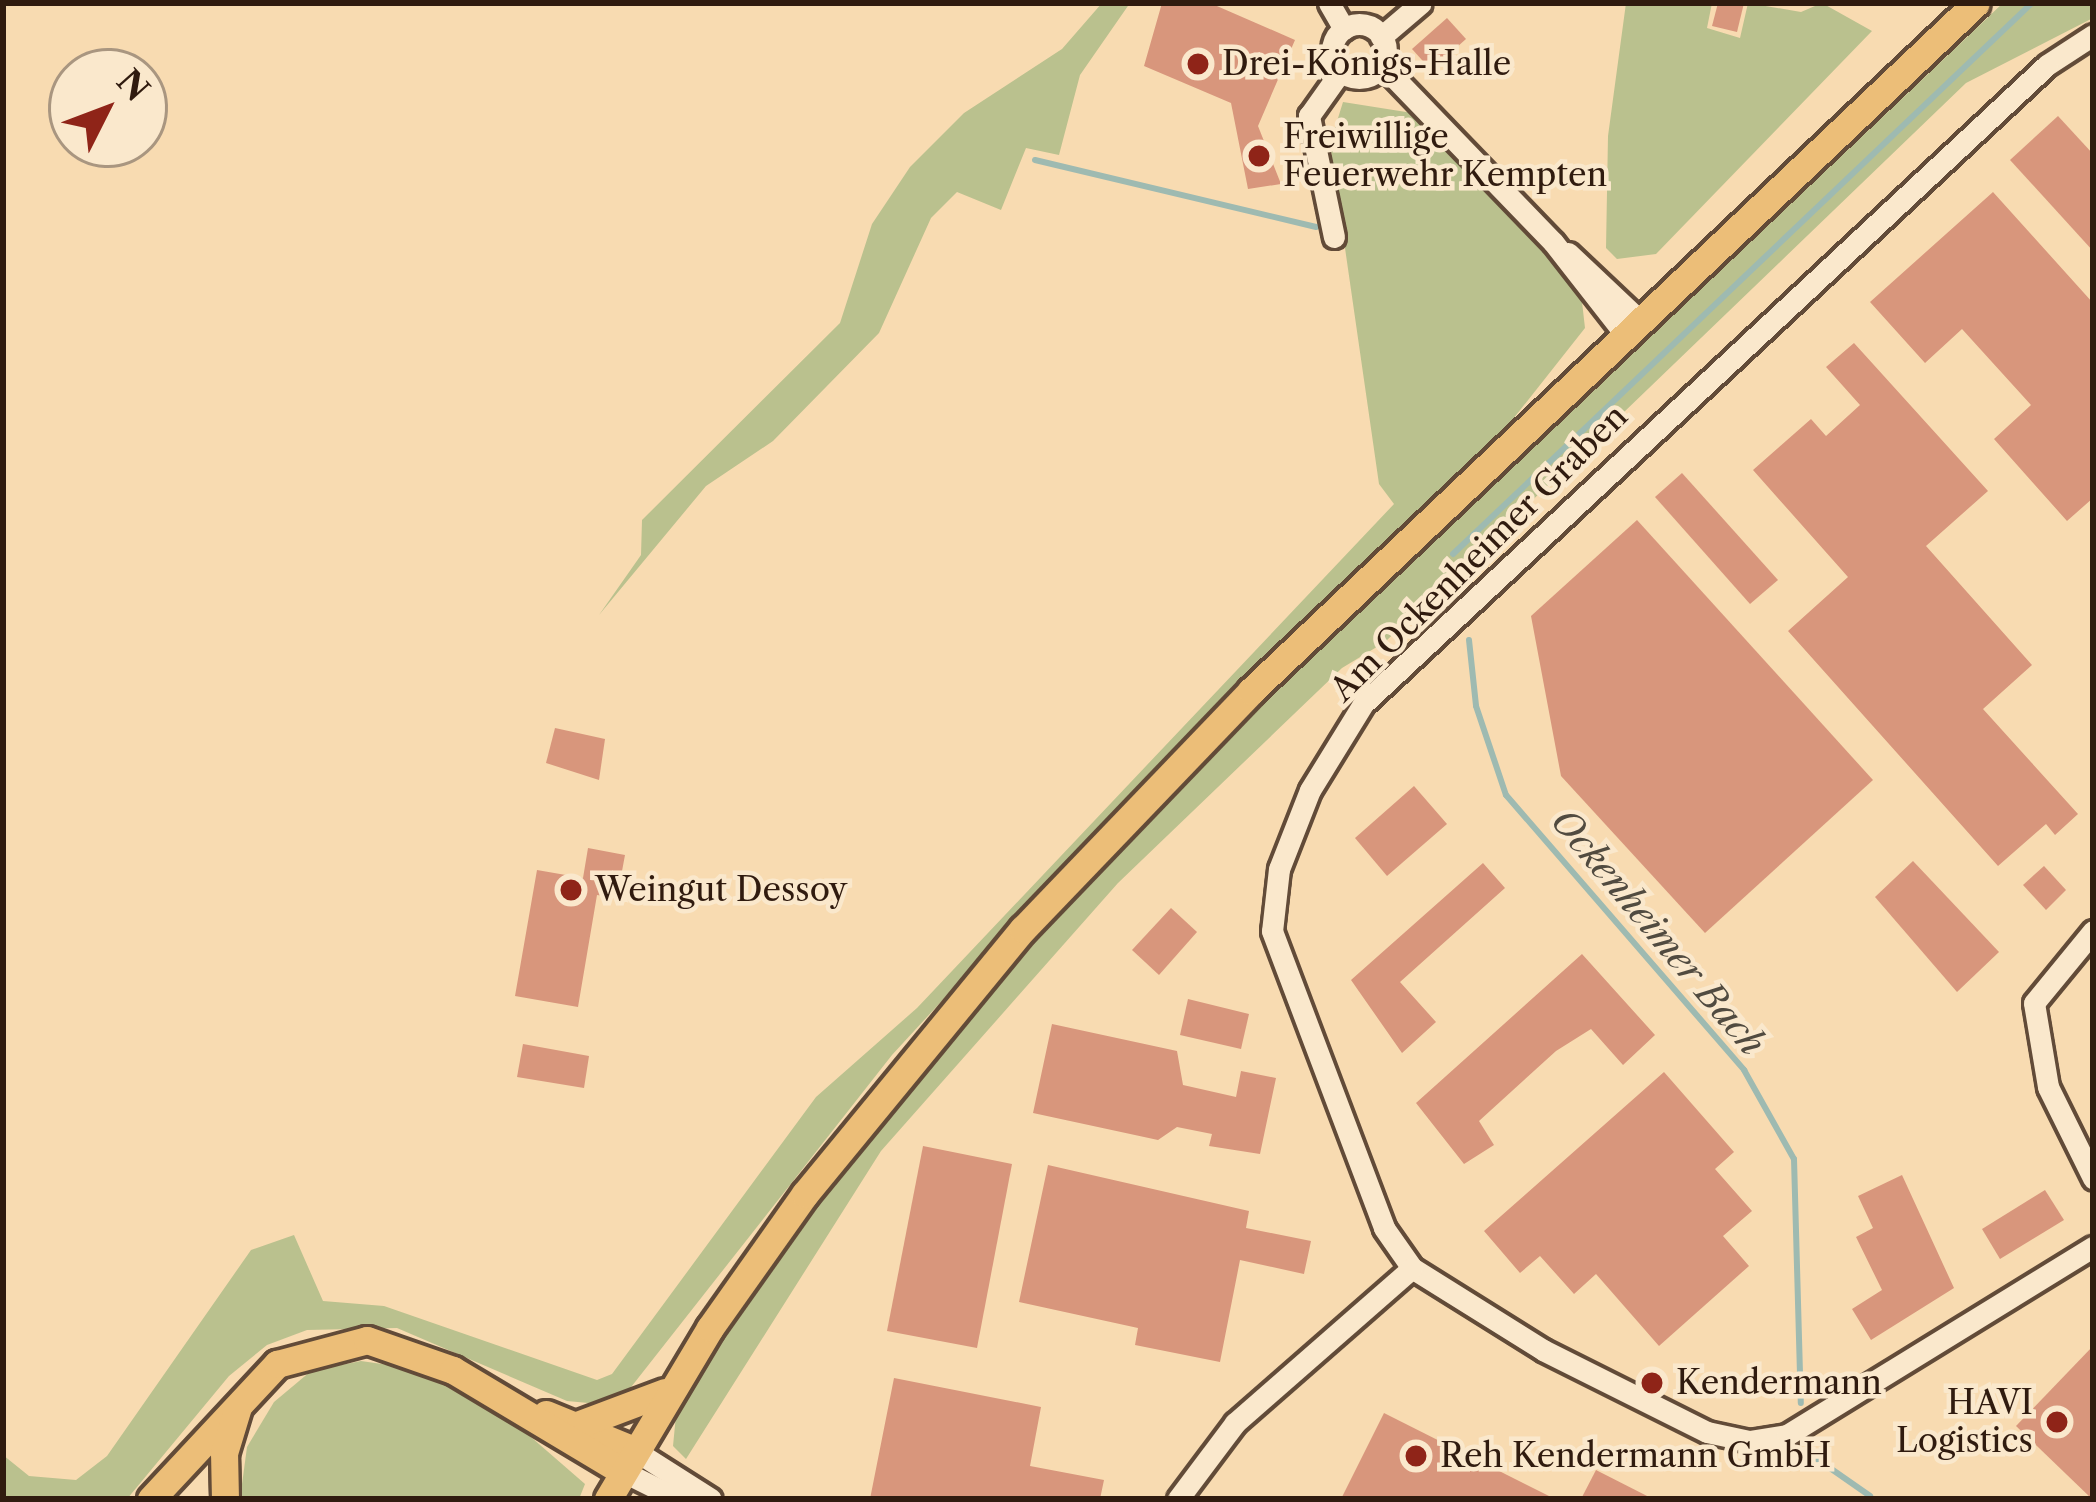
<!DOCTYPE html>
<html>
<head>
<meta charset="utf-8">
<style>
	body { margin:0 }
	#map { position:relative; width:2096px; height:1502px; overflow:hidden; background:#f8dbb1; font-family:"Libre Caslon Text",serif }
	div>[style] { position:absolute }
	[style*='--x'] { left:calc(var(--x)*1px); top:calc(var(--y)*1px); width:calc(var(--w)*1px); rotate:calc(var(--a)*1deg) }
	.green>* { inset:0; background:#bac18e }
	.stream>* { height:6px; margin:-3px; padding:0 3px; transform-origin:3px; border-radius:3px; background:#9ebab1 }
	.building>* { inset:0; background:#d8967c }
	.roads { filter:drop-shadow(3px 0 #624b38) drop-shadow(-3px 0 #624b38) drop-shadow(0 3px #624b38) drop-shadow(0 -3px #624b38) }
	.minor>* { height:21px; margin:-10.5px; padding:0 10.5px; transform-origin:10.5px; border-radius:10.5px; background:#fae8cc }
	.minor>.ring { margin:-10.5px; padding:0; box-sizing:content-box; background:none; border:21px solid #fae8cc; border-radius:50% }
	.major>* { height:27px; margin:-13.5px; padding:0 13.5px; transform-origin:13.5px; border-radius:13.5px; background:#ecbe78 }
	.dots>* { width:33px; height:33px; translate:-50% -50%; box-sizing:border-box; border:6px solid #fae8cc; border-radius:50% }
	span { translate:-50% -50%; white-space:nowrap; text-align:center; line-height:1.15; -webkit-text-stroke:9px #fae8cc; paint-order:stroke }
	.poi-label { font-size:33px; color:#301b0f }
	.left { translate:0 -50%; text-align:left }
	.right { translate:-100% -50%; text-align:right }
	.street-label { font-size:33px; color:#301b0f }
	.water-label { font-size:36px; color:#514b40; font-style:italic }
	.frame { position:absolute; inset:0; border:6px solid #301b0f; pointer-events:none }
	.north { position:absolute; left:48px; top:48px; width:120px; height:120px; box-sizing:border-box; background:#fae8cc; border:3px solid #a99680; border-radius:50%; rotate:48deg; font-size:33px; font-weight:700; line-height:48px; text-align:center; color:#301b0f }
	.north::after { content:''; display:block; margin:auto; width:42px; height:54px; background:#8f2418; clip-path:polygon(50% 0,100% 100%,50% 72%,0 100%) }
</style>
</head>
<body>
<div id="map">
	<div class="green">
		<div style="clip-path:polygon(1102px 3px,1130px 3px,1080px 75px,1059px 155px,1026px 148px,1001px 210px,957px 192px,931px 218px,879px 333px,773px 441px,706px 486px,599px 615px,641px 555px,642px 520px,840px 323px,872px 224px,910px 167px,964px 113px,1062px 49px)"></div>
		<div style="clip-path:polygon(1626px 3px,1712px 3px,1707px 28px,1740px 38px,1748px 3px,1801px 12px,1822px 3px,1872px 31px,1656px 254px,1617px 259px,1606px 248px,1608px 136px)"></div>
		<div style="clip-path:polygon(2003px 3px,2093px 3px,2093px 18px,1966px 83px,1385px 642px,1342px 668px,1118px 883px,881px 1151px,686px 1459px,673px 1446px,676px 1415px,748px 1295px,963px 1015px,1225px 739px)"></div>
		<div style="clip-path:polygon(1343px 102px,1425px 115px,1551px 252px,1581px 293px,1585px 328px,1498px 438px,1178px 744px,892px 1055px,628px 1391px,599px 1404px,567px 1401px,397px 1328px,307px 1330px,267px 1345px,229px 1376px,127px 1499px,3px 1499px,3px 1455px,29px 1476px,76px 1480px,107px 1456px,251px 1250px,294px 1235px,323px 1301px,384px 1306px,597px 1380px,612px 1374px,816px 1097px,917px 1008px,1394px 504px,1379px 484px,1330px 144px)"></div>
		<div style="clip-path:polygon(361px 1361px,417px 1369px,524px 1431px,585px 1484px,579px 1499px,240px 1499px,247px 1447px,274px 1402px,311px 1371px)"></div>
	</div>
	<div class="stream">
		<div style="--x:1035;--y:160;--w:289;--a:13.4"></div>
		<div style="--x:1453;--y:554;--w:799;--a:-43.58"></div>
		<div style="--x:1469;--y:640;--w:66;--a:83.9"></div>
		<div style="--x:1476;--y:706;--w:94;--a:71.4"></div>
		<div style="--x:1506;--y:795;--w:364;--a:49.1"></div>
		<div style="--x:1744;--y:1070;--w:102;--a:60.7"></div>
		<div style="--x:1794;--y:1159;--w:244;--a:88.4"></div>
		<div style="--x:1807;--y:1452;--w:77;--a:34.9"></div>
	</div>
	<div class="building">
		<div style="clip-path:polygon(1162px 3px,1210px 3px,1295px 40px,1258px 126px,1281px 184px,1248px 189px,1231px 103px,1144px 66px)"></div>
		<div style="clip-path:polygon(1718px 3px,1744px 3px,1737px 32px,1712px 26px)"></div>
		<div style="clip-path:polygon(1447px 18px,1466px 39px,1431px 70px,1412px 49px)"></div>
		<div style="clip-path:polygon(2058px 116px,2093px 154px,2093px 251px,2010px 160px)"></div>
		<div style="clip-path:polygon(1993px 192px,2093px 303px,2093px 498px,2067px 521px,1994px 439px,2031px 405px,1962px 329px,1925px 363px,1870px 302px)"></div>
		<div style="clip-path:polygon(1854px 343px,1988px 491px,1926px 546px,2032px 665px,1983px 709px,2078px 814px,2055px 835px,2046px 824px,1998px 866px,1788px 631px,1848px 577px,1753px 470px,1811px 419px,1826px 436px,1860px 405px,1826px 367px)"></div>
		<div style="clip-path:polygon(1682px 473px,1778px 580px,1750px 604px,1655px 497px)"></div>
		<div style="clip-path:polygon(1637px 520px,1873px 780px,1705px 933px,1561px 776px,1531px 616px)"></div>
		<div style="clip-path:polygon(555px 728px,605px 739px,599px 780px,546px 763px)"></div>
		<div style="clip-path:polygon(1414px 786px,1447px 824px,1387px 876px,1355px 838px)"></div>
		<div style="clip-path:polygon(588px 848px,625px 855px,617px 898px,597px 895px,578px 1007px,515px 996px,537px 870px,583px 878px)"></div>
		<div style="clip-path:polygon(1913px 861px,1999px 952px,1957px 992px,1875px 897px)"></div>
		<div style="clip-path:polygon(1483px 863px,1505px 888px,1400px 982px,1436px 1022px,1402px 1053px,1351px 980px)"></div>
		<div style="clip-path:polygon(2044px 866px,2066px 890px,2046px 910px,2023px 885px)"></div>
		<div style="clip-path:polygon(1171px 908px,1197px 932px,1159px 975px,1132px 950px)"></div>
		<div style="clip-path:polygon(1582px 954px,1655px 1035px,1623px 1065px,1591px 1029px,1556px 1051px,1479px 1121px,1494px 1145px,1464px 1164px,1416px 1103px)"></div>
		<div style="clip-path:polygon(1188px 999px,1249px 1014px,1241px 1049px,1180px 1035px)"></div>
		<div style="clip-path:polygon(1052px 1024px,1177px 1051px,1183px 1085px,1236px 1097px,1241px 1071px,1276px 1078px,1260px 1154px,1209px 1146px,1212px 1134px,1177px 1127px,1158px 1140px,1033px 1113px)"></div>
		<div style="clip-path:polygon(523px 1044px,589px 1056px,584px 1088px,517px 1077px)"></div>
		<div style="clip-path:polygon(1664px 1072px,1734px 1152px,1715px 1169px,1752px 1211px,1723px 1236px,1749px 1266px,1659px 1346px,1596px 1274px,1574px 1294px,1540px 1256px,1520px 1273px,1484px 1231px)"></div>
		<div style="clip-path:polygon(923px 1146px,1012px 1164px,977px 1348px,887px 1331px)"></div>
		<div style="clip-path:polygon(1048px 1165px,1249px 1211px,1246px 1228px,1311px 1241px,1304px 1274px,1240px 1260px,1220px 1362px,1135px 1345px,1138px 1328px,1019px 1302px)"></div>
		<div style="clip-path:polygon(1902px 1175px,1954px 1288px,1871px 1340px,1852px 1309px,1882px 1290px,1856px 1237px,1873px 1228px,1858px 1196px)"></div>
		<div style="clip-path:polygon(2045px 1190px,2064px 1220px,2000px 1259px,1982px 1229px)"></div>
		<div style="clip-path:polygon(2093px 1346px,2093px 1499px,2092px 1499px,2016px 1426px)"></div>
		<div style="clip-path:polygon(894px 1378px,1041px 1407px,1030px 1466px,1104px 1480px,1100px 1499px,870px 1499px)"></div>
		<div style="clip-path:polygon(1384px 1413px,1555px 1499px,1341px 1499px)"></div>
		<div style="clip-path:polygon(1596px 1470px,1653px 1499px,1581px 1499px)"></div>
	</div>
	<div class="roads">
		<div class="minor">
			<div style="--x:1329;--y:3;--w:30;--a:60"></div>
			<div class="ring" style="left:1332px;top:24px;width:33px;height:33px"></div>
			<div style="--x:2093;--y:35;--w:55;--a:146.9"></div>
			<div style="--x:2047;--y:65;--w:936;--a:136.95"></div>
			<div style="--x:1363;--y:704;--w:101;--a:121.6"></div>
			<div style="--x:1310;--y:790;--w:85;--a:111.4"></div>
			<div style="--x:1279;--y:869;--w:62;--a:96.4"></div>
			<div style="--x:1272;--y:931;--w:317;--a:69.3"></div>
			<div style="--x:1384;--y:1228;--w:49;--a:55"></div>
			<div style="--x:1412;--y:1268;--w:155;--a:32"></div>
			<div style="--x:1543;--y:1350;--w:183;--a:26.6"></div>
			<div style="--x:1707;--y:1432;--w:43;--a:12.1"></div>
			<div style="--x:1749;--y:1441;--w:38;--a:-9"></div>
			<div style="--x:1787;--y:1435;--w:359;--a:-31.6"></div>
			<div style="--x:1381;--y:37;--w:52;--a:-40.4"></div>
			<div style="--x:1382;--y:65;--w:246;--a:46"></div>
			<div style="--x:1553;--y:242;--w:117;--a:52"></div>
			<div style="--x:1334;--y:237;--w:124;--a:-101.7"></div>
			<div style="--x:1309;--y:116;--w:55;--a:-54.6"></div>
			<div style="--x:1568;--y:253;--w:98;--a:43.3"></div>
			<div style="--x:2093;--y:931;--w:93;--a:129.3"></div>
			<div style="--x:2034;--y:1003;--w:85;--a:80.5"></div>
			<div style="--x:2048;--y:1087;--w:102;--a:63.7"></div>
			<div style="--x:634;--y:1450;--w:91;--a:32.5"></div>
			<div style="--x:622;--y:1471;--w:63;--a:26.6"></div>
			<div style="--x:1178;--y:1499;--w:95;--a:-53.1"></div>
			<div style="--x:1235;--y:1423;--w:235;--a:-41.2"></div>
		</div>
		<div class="major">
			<div style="--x:546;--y:1414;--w:95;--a:22.2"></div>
			<div style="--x:580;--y:1424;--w:91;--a:-20.6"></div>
			<div style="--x:151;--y:1499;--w:185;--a:-47"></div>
			<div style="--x:277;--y:1364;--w:93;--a:-14.9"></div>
			<div style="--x:367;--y:1340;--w:91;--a:19.2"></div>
			<div style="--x:453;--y:1370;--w:197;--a:30.9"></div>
			<div style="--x:225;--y:1499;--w:46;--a:-91.2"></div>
			<div style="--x:224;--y:1453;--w:48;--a:-73.1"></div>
			<div style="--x:608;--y:1499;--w:199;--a:-59.2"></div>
			<div style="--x:710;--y:1328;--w:164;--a:-54.7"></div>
			<div style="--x:805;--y:1194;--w:343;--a:-50.6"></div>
			<div style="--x:1023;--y:929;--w:330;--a:-46.2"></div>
			<div style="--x:1251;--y:691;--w:999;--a:-43.5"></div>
		</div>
	</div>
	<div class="dots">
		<div style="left:1198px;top:64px;background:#8f2418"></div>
		<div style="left:1259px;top:156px;background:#8f2418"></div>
		<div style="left:571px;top:890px;background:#8f2418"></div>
		<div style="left:1652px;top:1383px;background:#8f2418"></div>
		<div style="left:2057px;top:1422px;background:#8f2418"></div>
		<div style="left:1416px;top:1456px;background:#8f2418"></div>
	</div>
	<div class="poi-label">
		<span class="left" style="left:1222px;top:64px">Drei-Königs-Halle</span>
		<span class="left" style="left:1283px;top:156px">Freiwillige<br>Feuerwehr Kempten</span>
		<span class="left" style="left:595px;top:890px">Weingut Dessoy</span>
		<span class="left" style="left:1676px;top:1383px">Kendermann</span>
		<span class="right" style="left:2033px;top:1422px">HAVI<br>Logistics</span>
		<span class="left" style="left:1440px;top:1456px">Reh Kendermann GmbH</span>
	</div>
	<div class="street-label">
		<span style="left:1479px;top:553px;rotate:-45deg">Am Ockenheimer Graben</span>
	</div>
	<div class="water-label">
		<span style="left:1658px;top:932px;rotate:50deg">Ockenheimer Bach</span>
	</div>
	<div class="frame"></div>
	<div class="north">N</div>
</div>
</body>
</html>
